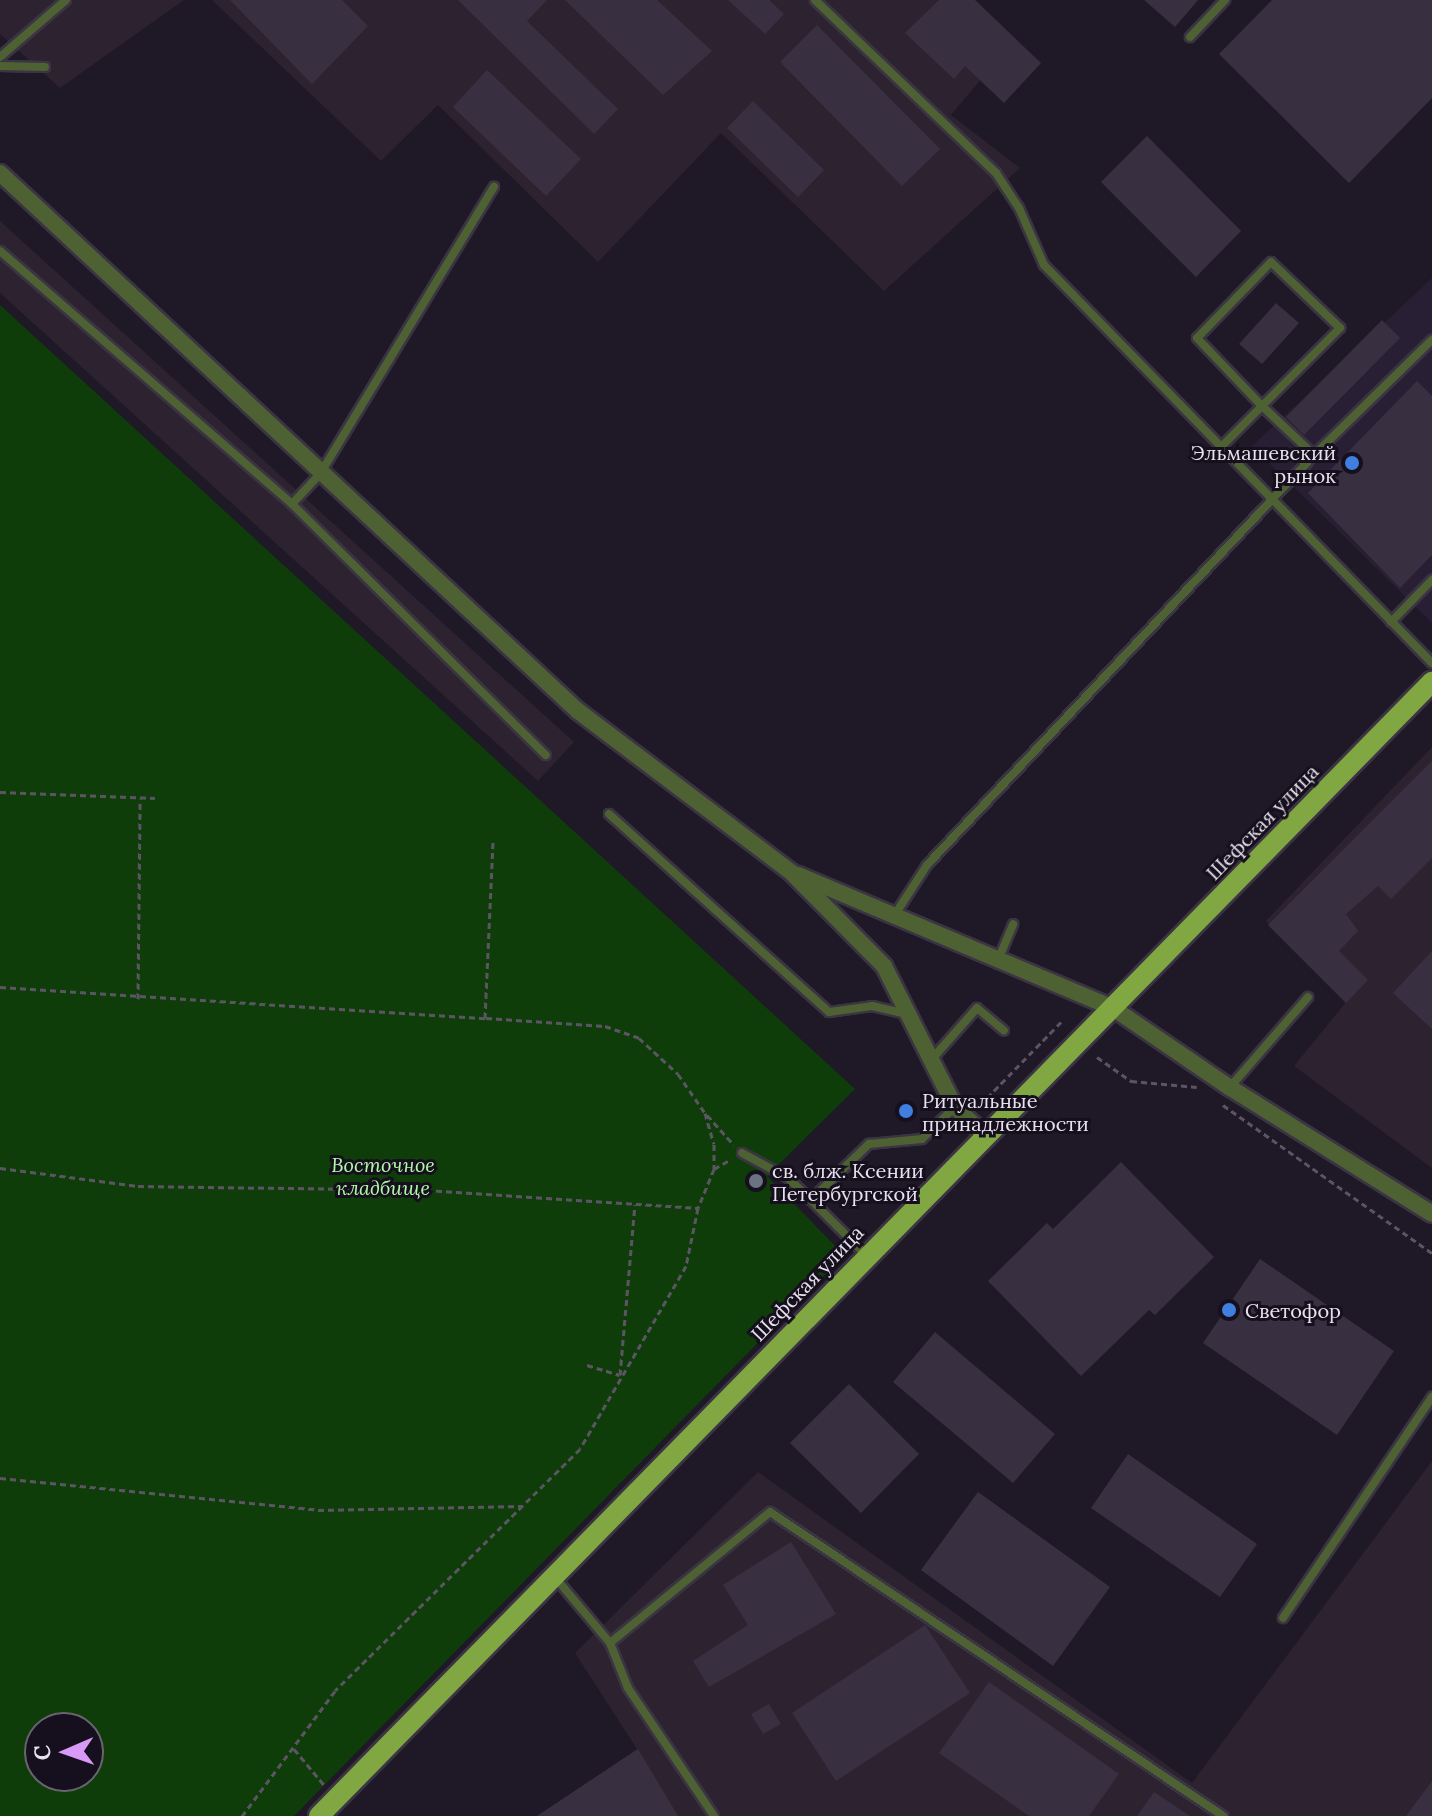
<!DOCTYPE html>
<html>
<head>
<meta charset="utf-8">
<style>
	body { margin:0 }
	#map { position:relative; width:1432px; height:1816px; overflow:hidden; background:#1f1827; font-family:Lora,serif }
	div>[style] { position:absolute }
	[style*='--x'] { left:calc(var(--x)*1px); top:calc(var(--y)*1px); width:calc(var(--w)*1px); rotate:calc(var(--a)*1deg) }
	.built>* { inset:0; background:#291f34 }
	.industrial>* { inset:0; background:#2d222f }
	.green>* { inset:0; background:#0e3d09 }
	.building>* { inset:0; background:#383041 }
	.path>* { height:3px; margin-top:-1.5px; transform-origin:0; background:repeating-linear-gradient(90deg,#5b5563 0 6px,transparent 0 10px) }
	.roads { filter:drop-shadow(2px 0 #3b3443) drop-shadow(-2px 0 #3b3443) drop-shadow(0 2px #3b3443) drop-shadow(0 -2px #3b3443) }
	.lane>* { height:8px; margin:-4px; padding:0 4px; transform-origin:4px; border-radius:4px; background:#4e6133 }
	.street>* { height:16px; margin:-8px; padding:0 8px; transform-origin:8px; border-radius:8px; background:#4e6133 }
	.primary>* { height:20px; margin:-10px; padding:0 10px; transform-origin:10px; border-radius:10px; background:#80a741 }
	.dots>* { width:22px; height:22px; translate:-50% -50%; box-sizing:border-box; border:4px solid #160f1d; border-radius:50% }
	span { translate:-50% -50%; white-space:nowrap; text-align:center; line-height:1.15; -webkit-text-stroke:6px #160f1d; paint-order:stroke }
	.poi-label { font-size:20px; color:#e6e1ec }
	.right { translate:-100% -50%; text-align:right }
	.left { translate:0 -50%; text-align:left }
	.street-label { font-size:20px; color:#e6e1ec }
	.park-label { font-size:20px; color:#aff9a7; font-style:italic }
	.north { position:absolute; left:24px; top:1712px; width:80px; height:80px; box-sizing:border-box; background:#160f1d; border:2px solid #696370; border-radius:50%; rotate:268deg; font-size:22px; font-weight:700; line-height:32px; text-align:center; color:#e6e1ec }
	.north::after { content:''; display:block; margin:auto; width:28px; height:36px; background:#d99af7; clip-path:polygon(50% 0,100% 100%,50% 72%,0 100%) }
</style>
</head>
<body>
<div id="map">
	<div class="built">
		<div style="clip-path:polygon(1432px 278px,1432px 623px,1252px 446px)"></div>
	</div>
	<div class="industrial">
		<div style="clip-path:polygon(0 0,184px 0,60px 88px,0 34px)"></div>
		<div style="clip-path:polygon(212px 0,971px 0,1008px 47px,951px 115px,1020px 168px,884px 291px,721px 133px,598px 262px,438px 105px,381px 161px)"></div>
		<div style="clip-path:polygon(0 221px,574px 742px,538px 781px,0 293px)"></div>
		<div style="clip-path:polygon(1432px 747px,1432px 1168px,1294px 1066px,1346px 1002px,1266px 921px)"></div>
		<div style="clip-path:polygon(1432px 1461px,1432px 1816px,537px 1816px,637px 1749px,575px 1653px,758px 1472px,1192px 1783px)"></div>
	</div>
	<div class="green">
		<div style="clip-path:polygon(evenodd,0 305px,855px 1089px,767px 1176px,844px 1255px,294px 1816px,0 1816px,0 305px,40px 1728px,88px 1728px,88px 1776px,40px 1776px,40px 1728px)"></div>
	</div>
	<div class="building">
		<div style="clip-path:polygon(230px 0,342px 0,368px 26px,312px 84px)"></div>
		<div style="clip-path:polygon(458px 0,547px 0,527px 21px,618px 109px,594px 134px)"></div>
		<div style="clip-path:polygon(565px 0,657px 0,712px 51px,663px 95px)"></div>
		<div style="clip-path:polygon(728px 0,769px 0,784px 14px,765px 34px)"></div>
		<div style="clip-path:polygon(939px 0,975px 0,1041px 63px,1004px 103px,965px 66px,954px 79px,905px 33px)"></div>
		<div style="clip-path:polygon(1144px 0,1198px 0,1175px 27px)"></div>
		<div style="clip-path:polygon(1272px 0,1432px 0,1432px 98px,1349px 183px,1219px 54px)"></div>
		<div style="clip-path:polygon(817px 25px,940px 149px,902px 186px,780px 62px)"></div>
		<div style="clip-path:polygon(487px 70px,581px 159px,546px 196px,453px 107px)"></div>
		<div style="clip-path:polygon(753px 101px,824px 170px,798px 197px,727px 128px)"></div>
		<div style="clip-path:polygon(1147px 136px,1241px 231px,1196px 277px,1101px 182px)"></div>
		<div style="clip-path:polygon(1276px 303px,1299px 323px,1262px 364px,1239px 344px)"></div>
		<div style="clip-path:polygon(1382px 320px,1400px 338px,1304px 435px,1286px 417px)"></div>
		<div style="clip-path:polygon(1417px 381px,1432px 396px,1432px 555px,1400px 588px,1308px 493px)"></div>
		<div style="clip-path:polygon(1432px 761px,1432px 858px,1391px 899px,1378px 886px,1346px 914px,1358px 931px,1339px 951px,1368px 980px,1346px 1003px,1268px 925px)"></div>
		<div style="clip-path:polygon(1432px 951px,1432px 1029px,1393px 993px)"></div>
		<div style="clip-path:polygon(1121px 1162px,1214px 1257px,1155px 1315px,1149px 1310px,1081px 1376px,988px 1281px,1047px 1223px,1053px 1229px)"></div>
		<div style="clip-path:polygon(1260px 1259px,1394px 1351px,1337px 1435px,1203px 1343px)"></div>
		<div style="clip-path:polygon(935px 1332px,1055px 1434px,1013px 1483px,893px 1382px)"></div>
		<div style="clip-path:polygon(849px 1384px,919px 1454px,861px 1513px,790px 1443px)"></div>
		<div style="clip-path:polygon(1128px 1454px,1257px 1544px,1220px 1597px,1091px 1508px)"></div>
		<div style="clip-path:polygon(978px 1492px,1110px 1587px,1053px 1666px,921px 1570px)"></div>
		<div style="clip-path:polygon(791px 1542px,836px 1614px,709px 1687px,693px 1661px,748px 1625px,723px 1585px)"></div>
		<div style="clip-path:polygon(925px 1625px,970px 1693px,836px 1781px,792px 1713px)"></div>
		<div style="clip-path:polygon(989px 1682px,1119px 1774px,1089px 1816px,1029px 1816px,939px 1753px)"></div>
		<div style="clip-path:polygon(769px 1704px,781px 1724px,763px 1734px,751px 1714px)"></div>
		<div style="clip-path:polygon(638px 1749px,678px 1816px,537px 1816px)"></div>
		<div style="clip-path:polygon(1432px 1781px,1432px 1816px,1406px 1816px)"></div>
		<div style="clip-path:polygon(1154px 1792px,1190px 1816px,1137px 1816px)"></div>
	</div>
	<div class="path">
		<div style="--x:0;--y:792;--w:155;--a:2.2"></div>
		<div style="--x:0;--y:987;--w:486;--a:3.7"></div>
		<div style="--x:485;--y:1018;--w:179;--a:-87.4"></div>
		<div style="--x:138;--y:999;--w:200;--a:-89.4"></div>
		<div style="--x:486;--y:1018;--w:119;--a:3.8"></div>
		<div style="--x:605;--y:1026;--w:36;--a:19"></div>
		<div style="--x:639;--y:1038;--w:53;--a:42.7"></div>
		<div style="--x:678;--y:1074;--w:47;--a:55.3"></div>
		<div style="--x:705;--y:1113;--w:32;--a:74"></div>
		<div style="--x:714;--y:1144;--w:25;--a:90"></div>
		<div style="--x:714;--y:1169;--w:42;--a:112.3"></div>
		<div style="--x:1097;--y:1057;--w:42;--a:35.2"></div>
		<div style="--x:1131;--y:1081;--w:66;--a:5.2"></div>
		<div style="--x:980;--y:1105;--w:116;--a:-45.7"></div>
		<div style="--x:1223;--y:1105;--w:256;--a:35.3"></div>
		<div style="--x:707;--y:1115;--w:40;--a:48"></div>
		<div style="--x:0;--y:1168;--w:139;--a:7.4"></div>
		<div style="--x:138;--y:1186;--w:288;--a:0.8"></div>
		<div style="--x:426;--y:1190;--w:273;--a:3.8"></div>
		<div style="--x:698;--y:1208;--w:59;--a:101.7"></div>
		<div style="--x:686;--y:1266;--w:211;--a:120.1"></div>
		<div style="--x:580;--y:1449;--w:344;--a:135.4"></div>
		<div style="--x:335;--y:1691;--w:156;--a:126.6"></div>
		<div style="--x:714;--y:1169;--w:20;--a:-30"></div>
		<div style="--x:587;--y:1365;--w:34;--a:17"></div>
		<div style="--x:620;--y:1375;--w:171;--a:-85"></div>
		<div style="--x:0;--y:1478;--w:320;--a:5.7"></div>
		<div style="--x:318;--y:1510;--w:204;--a:-1.1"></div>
		<div style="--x:294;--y:1749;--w:48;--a:50"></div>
	</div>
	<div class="roads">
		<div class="lane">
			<div style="--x:815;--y:0;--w:250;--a:43.7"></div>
			<div style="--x:996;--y:173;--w:42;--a:56.7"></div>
			<div style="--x:1019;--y:208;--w:62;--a:66.3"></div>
			<div style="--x:1044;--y:265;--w:556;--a:45.73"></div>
			<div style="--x:1190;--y:37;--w:51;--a:-46.6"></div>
			<div style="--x:0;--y:57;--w:87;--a:-40.8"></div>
			<div style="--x:0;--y:66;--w:45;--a:1.3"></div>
			<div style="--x:0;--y:251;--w:386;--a:40.9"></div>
			<div style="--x:292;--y:504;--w:357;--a:44.7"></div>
			<div style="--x:1220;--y:448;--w:170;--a:-45"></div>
			<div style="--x:1340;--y:328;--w:95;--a:-136.3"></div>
			<div style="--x:1271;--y:262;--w:106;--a:134.2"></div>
			<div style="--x:1197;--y:338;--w:94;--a:46.3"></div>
			<div style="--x:1262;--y:406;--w:71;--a:43.3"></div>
			<div style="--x:292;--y:504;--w:41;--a:-47"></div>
			<div style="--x:320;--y:474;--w:336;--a:-58.8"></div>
			<div style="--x:1391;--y:622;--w:59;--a:-45.7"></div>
			<div style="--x:609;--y:814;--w:296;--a:42"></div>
			<div style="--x:829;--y:1012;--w:43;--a:-7.9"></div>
			<div style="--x:872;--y:1006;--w:36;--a:13"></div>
			<div style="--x:896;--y:913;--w:57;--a:-57.1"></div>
			<div style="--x:927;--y:865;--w:564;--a:-46.65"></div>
			<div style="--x:1314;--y:455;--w:165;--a:-44.3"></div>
			<div style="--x:998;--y:960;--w:39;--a:-67"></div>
			<div style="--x:932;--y:1059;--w:68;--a:-48.6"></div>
			<div style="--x:977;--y:1008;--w:35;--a:40"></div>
			<div style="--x:1230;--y:1087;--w:119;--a:-49.1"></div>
			<div style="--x:742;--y:1153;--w:52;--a:28.5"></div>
			<div style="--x:788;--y:1178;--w:32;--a:44"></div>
			<div style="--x:811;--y:1200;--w:81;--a:-44"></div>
			<div style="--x:869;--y:1144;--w:53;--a:-5.4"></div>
			<div style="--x:922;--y:1139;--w:46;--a:-44.1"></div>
			<div style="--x:811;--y:1200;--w:79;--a:45"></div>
			<div style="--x:554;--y:1576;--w:87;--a:50.1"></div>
			<div style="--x:610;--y:1643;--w:207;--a:-39.3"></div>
			<div style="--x:770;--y:1512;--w:546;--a:33.86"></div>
			<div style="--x:1283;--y:1618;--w:267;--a:-56"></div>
			<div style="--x:610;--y:1643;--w:48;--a:68.2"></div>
			<div style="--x:628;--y:1688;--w:154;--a:56.1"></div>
		</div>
		<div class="street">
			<div style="--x:0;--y:173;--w:790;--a:42.95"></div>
			<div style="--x:578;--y:711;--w:268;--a:37.1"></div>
			<div style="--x:792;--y:873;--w:131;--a:45.3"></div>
			<div style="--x:884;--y:966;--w:158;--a:63.3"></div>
			<div style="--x:955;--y:1107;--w:42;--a:43.1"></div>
			<div style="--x:798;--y:875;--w:342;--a:22.9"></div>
			<div style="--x:1113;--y:1008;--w:140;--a:34.3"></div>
			<div style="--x:1229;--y:1087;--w:239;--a:32"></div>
		</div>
		<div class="primary">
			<div style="--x:319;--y:1816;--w:1589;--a:-45.54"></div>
		</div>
	</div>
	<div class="dots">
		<div style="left:1352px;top:463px;background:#3f7fe0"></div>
		<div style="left:906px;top:1111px;background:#3f7fe0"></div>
		<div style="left:756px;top:1181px;background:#6b7280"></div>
		<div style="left:1229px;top:1310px;background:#3f7fe0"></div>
	</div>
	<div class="poi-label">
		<span class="right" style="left:1336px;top:464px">Эльмашевский<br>рынок</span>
		<span class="left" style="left:922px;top:1112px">Ритуальные<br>принадлежности</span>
		<span class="left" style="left:772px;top:1182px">св. блж. Ксении<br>Петербургской</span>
		<span class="left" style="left:1245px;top:1310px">Светофор</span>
	</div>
	<div class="street-label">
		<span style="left:1262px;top:822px;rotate:-46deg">Шефская улица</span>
		<span style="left:807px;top:1283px;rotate:-46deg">Шефская улица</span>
	</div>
	<div class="park-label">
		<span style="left:383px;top:1176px">Восточное<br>кладбище</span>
	</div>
	<div class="north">С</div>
</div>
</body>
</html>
